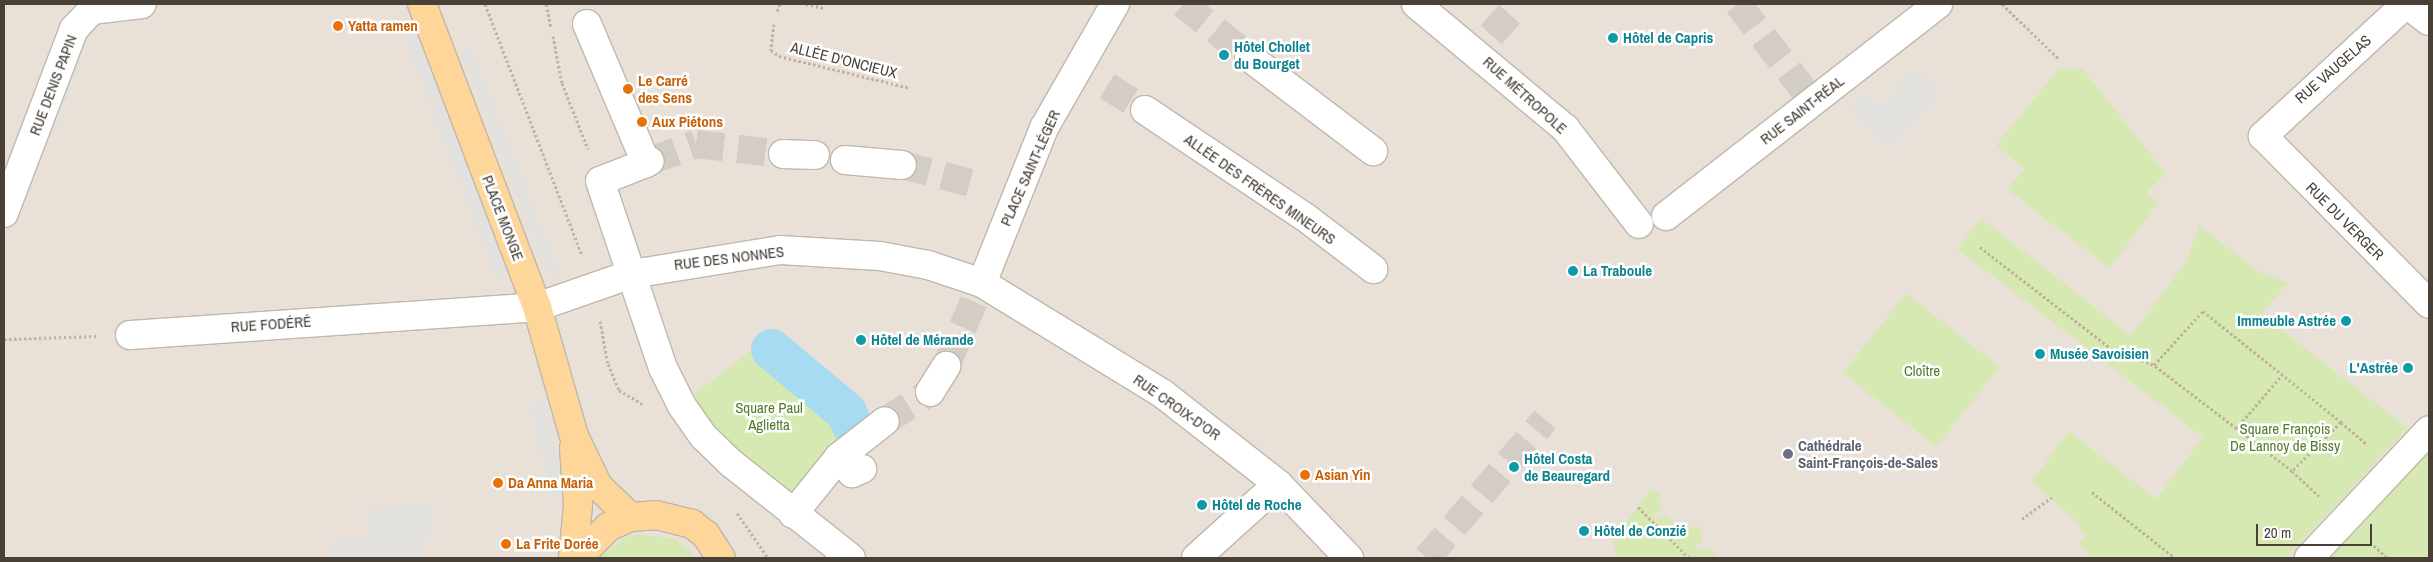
<!DOCTYPE html>
<html>
<head>
<meta charset="utf-8">
<style>
	body { margin:0 }
	#map { position:relative; width:2433px; height:562px; overflow:hidden; background:#f5f0ea; font-family:"Archivo Narrow",sans-serif }
	div>[style] { position:absolute }
	[style*='--x'] { left:calc(var(--x)*1px); top:calc(var(--y)*1px); width:calc(var(--w)*1px); rotate:calc(var(--a)*1deg) }
	.residential>* { inset:0; background:#e9e1d8 }
	.green>* { inset:0; background:#d7e9b3 }
	.parking>* { inset:0; background:#e3e1de }
	.canal>* { height:41px; margin:-20.5px; padding:0 20.5px; transform-origin:20.5px; border-radius:20.5px; background:#a7dbf1 }
	.minor-tunnel>* { height:28px; margin-top:-14px; transform-origin:0; background:repeating-linear-gradient(90deg,#d3cdc6 0 28px,transparent 0 42px) }
	.path>* { height:3px; margin-top:-1.5px; transform-origin:0; background:repeating-linear-gradient(90deg,#c2b19d 0 2.5px,transparent 0 5px) }
	.roads { filter:drop-shadow(1px 0 #c0b7ac) drop-shadow(-1px 0 #c0b7ac) drop-shadow(0 1px #c0b7ac) drop-shadow(0 -1px #c0b7ac) }
	.minor>* { height:28px; margin:-14px; padding:0 14px; transform-origin:14px; border-radius:14px; background:#fff }
	.major>* { height:28px; margin:-14px; padding:0 14px; transform-origin:14px; border-radius:14px; background:#fed69a }
	.dots>* { width:14px; height:14px; translate:-50% -50%; box-sizing:border-box; border:2px solid #fff; border-radius:50% }
	span { translate:-50% -50%; white-space:nowrap; text-align:center; line-height:1.15; -webkit-text-stroke:5px #fff; paint-order:stroke }
	.food-label { font-size:15px; color:#c56008; font-weight:700 }
	.left { translate:0 -50%; text-align:left }
	.culture-label { font-size:15px; color:#0d838f; font-weight:700 }
	.right { translate:-100% -50%; text-align:right }
	.street-label { font-size:15px; color:#494038 }
	.park-label { font-size:15px; color:#527b2a }
	.worship-label { font-size:15px; color:#5b616d; font-weight:700 }
	.frame { position:absolute; inset:0; border:5px solid #494038; pointer-events:none }
	.scale { position:absolute; left:2256px; top:524px; width:116px; height:22px; box-sizing:border-box; border:2px solid #494038; border-top:0; padding-left:6px; font-size:15px; line-height:18px; white-space:nowrap; color:#494038; -webkit-text-stroke:4px #fff; paint-order:stroke }
</style>
</head>
<body>
<div id="map">
	<div class="residential">
		<div style="clip-path:polygon(4px 4px,2429px 4px,2429px 558px,4px 558px)"></div>
	</div>
	<div class="green">
		<div style="clip-path:polygon(2082px 68px,2166px 174px,2147px 192px,2158px 203px,2110px 268px,2007px 189px,2025px 169px,1996px 145px,2058px 70px)"></div>
		<div style="clip-path:polygon(1981px 218px,2131px 336px,2187px 260px,2199px 226px,2202px 228px,2260px 272px,2288px 283px,2261px 314px,2408px 428px,2286px 558px,2092px 558px,2078px 543px,2086px 535px,2073px 517px,2031px 482px,2069px 431px,2156px 499px,2203px 437px,1957px 249px)"></div>
		<div style="clip-path:polygon(1906px 293px,2000px 367px,1936px 447px,1843px 373px)"></div>
		<div style="clip-path:polygon(758px 345px,840px 417px,847px 434px,793px 498px,720px 435px,692px 396px)"></div>
		<div style="clip-path:polygon(2429px 446px,2429px 558px,2323px 558px)"></div>
		<div style="clip-path:polygon(1651px 489px,1659px 493px,1661px 510px,1654px 514px,1656px 520px,1665px 515px,1678px 526px,1675px 534px,1682px 536px,1685px 528px,1700px 526px,1702px 542px,1695px 546px,1699px 551px,1707px 547px,1720px 558px,1618px 558px,1612px 541px)"></div>
		<div style="clip-path:polygon(639px 534px,675px 539px,697px 558px,598px 558px,622px 539px)"></div>
	</div>
	<div class="parking">
		<div style="clip-path:polygon(411px 21px,508px 272px,496px 277px,399px 25px)"></div>
		<div style="clip-path:polygon(470px 44px,560px 274px,550px 278px,460px 49px)"></div>
		<div style="clip-path:polygon(75px 53px,84px 57px,55px 138px,47px 135px)"></div>
		<div style="clip-path:polygon(1915px 69px,1941px 93px,1889px 147px,1848px 107px,1863px 91px,1880px 106px)"></div>
		<div style="clip-path:polygon(545px 401px,565px 495px,550px 498px,530px 405px)"></div>
		<div style="clip-path:polygon(433px 504px,435px 538px,421px 539px,422px 558px,331px 558px,330px 541px,368px 538px,366px 509px)"></div>
	</div>
	<div class="canal">
		<div style="--x:771;--y:349;--w:98;--a:40"></div>
		<div style="--x:846;--y:412;--w:17;--a:66"></div>
	</div>
	<div class="minor-tunnel">
		<div style="--x:1183;--y:4;--w:85;--a:38.8"></div>
		<div style="--x:1738;--y:4;--w:123;--a:52.6"></div>
		<div style="--x:1491;--y:35;--w:41;--a:-48.9"></div>
		<div style="--x:1107;--y:86;--w:45;--a:32.3"></div>
		<div style="--x:650;--y:161;--w:49;--a:-20.3"></div>
		<div style="--x:696;--y:144;--w:88;--a:6.6"></div>
		<div style="--x:902;--y:165;--w:79;--a:14.7"></div>
		<div style="--x:946;--y:366;--w:90;--a:-66.6"></div>
		<div style="--x:885;--y:421;--w:54;--a:-32.8"></div>
		<div style="--x:1427;--y:558;--w:182;--a:-49.5"></div>
	</div>
	<div class="path">
		<div style="--x:485;--y:4;--w:269;--a:68.9"></div>
		<div style="--x:546;--y:4;--w:25;--a:78"></div>
		<div style="--x:806;--y:4;--w:18;--a:13"></div>
		<div style="--x:2002;--y:4;--w:78;--a:44"></div>
		<div style="--x:777;--y:11;--w:8;--a:-67"></div>
		<div style="--x:774;--y:24;--w:26;--a:97"></div>
		<div style="--x:771;--y:50;--w:10;--a:37"></div>
		<div style="--x:779;--y:56;--w:135;--a:13.7"></div>
		<div style="--x:553;--y:36;--w:48;--a:79.2"></div>
		<div style="--x:562;--y:83;--w:71;--a:68.5"></div>
		<div style="--x:1980;--y:247;--w:168;--a:37.8"></div>
		<div style="--x:2113;--y:350;--w:44;--a:20.1"></div>
		<div style="--x:600;--y:321;--w:44;--a:79.5"></div>
		<div style="--x:608;--y:364;--w:28;--a:67"></div>
		<div style="--x:619;--y:390;--w:27;--a:31"></div>
		<div style="--x:4;--y:339;--w:93;--a:-1.8"></div>
		<div style="--x:2341;--y:422;--w:69;--a:135"></div>
		<div style="--x:2292;--y:471;--w:174;--a:-142.5"></div>
		<div style="--x:2154;--y:365;--w:73;--a:-47.8"></div>
		<div style="--x:2203;--y:311;--w:177;--a:38.8"></div>
		<div style="--x:2341;--y:422;--w:35;--a:41"></div>
		<div style="--x:2236;--y:429;--w:71;--a:-49.6"></div>
		<div style="--x:2292;--y:471;--w:37;--a:43"></div>
		<div style="--x:2092;--y:492;--w:106;--a:38.5"></div>
		<div style="--x:1638;--y:507;--w:72;--a:45"></div>
		<div style="--x:737;--y:513;--w:55;--a:55.4"></div>
		<div style="--x:2022;--y:519;--w:37;--a:-36"></div>
		<div style="--x:2370;--y:542;--w:23;--a:43"></div>
	</div>
	<div class="roads">
		<div class="minor">
			<div style="--x:1416;--y:4;--w:194;--a:39.8"></div>
			<div style="--x:1565;--y:128;--w:121;--a:52.4"></div>
			<div style="--x:2406;--y:4;--w:195;--a:137.3"></div>
			<div style="--x:2263;--y:136;--w:236;--a:45.3"></div>
			<div style="--x:2407;--y:4;--w:28;--a:38"></div>
			<div style="--x:587;--y:24;--w:151;--a:67"></div>
			<div style="--x:646;--y:163;--w:4;--a:-27"></div>
			<div style="--x:1249;--y:57;--w:156;--a:37.2"></div>
			<div style="--x:1145;--y:110;--w:192;--a:33.8"></div>
			<div style="--x:1305;--y:217;--w:86;--a:37.4"></div>
			<div style="--x:783;--y:154;--w:32;--a:2"></div>
			<div style="--x:845;--y:160;--w:57;--a:5"></div>
			<div style="--x:646;--y:163;--w:49;--a:158.6"></div>
			<div style="--x:600;--y:181;--w:197;--a:71.4"></div>
			<div style="--x:663;--y:368;--w:42;--a:63.4"></div>
			<div style="--x:682;--y:406;--w:37;--a:55"></div>
			<div style="--x:703;--y:436;--w:39;--a:44"></div>
			<div style="--x:731;--y:463;--w:153;--a:38.4"></div>
			<div style="--x:4;--y:213;--w:197;--a:-69.2"></div>
			<div style="--x:74;--y:29;--w:26;--a:-47"></div>
			<div style="--x:92;--y:10;--w:50;--a:-6.8"></div>
			<div style="--x:1666;--y:216;--w:345;--a:-37.9"></div>
			<div style="--x:982;--y:283;--w:167;--a:-68.2"></div>
			<div style="--x:1044;--y:128;--w:143;--a:-60.2"></div>
			<div style="--x:130;--y:335;--w:408;--a:-3.9"></div>
			<div style="--x:537;--y:307;--w:101;--a:-19.2"></div>
			<div style="--x:632;--y:274;--w:150;--a:-9.2"></div>
			<div style="--x:780;--y:250;--w:100;--a:3.4"></div>
			<div style="--x:880;--y:256;--w:49;--a:10.6"></div>
			<div style="--x:928;--y:265;--w:57;--a:18.4"></div>
			<div style="--x:982;--y:283;--w:212;--a:31.5"></div>
			<div style="--x:1163;--y:394;--w:146;--a:38"></div>
			<div style="--x:1278;--y:484;--w:103;--a:46.2"></div>
			<div style="--x:930;--y:392;--w:31;--a:-58"></div>
			<div style="--x:839;--y:457;--w:21;--a:51"></div>
			<div style="--x:852;--y:473;--w:11;--a:-22"></div>
			<div style="--x:793;--y:514;--w:73;--a:-51.1"></div>
			<div style="--x:839;--y:457;--w:58;--a:-38"></div>
			<div style="--x:1196;--y:558;--w:110;--a:-42.1"></div>
			<div style="--x:2309;--y:558;--w:175;--a:-46.8"></div>
		</div>
		<div class="major">
			<div style="--x:422;--y:4;--w:324;--a:69.2"></div>
			<div style="--x:537;--y:307;--w:134;--a:74"></div>
			<div style="--x:574;--y:436;--w:55;--a:64.4"></div>
			<div style="--x:598;--y:486;--w:45;--a:44.1"></div>
			<div style="--x:573;--y:558;--w:53;--a:-84.6"></div>
			<div style="--x:578;--y:505;--w:57;--a:-94"></div>
			<div style="--x:578;--y:558;--w:43;--a:-45.9"></div>
			<div style="--x:608;--y:527;--w:24;--a:-24"></div>
			<div style="--x:630;--y:517;--w:26;--a:-4"></div>
			<div style="--x:656;--y:515;--w:37;--a:14"></div>
			<div style="--x:692;--y:524;--w:18;--a:38"></div>
			<div style="--x:706;--y:535;--w:27;--a:57"></div>
		</div>
	</div>
	<div class="dots">
		<div style="left:338px;top:26px;background:#e8710a"></div>
		<div style="left:1613px;top:38px;background:#0f9aa8"></div>
		<div style="left:1224px;top:55px;background:#0f9aa8"></div>
		<div style="left:628px;top:89px;background:#e8710a"></div>
		<div style="left:642px;top:122px;background:#e8710a"></div>
		<div style="left:1573px;top:271px;background:#0f9aa8"></div>
		<div style="left:2346px;top:321px;background:#0f9aa8"></div>
		<div style="left:861px;top:340px;background:#0f9aa8"></div>
		<div style="left:2040px;top:354px;background:#0f9aa8"></div>
		<div style="left:2408px;top:368px;background:#0f9aa8"></div>
		<div style="left:1788px;top:454px;background:#6b7280"></div>
		<div style="left:1514px;top:467px;background:#0f9aa8"></div>
		<div style="left:1305px;top:475px;background:#e8710a"></div>
		<div style="left:498px;top:483px;background:#e8710a"></div>
		<div style="left:1202px;top:505px;background:#0f9aa8"></div>
		<div style="left:1584px;top:531px;background:#0f9aa8"></div>
		<div style="left:506px;top:544px;background:#e8710a"></div>
	</div>
	<div class="food-label">
		<span class="left" style="left:348px;top:26px">Yatta ramen</span>
		<span class="left" style="left:638px;top:89px">Le Carré<br>des Sens</span>
		<span class="left" style="left:652px;top:122px">Aux Piétons</span>
		<span class="left" style="left:1315px;top:475px">Asian Yin</span>
		<span class="left" style="left:508px;top:483px">Da Anna Maria</span>
		<span class="left" style="left:516px;top:544px">La Frite Dorée</span>
	</div>
	<div class="culture-label">
		<span class="left" style="left:1623px;top:38px">Hôtel de Capris</span>
		<span class="left" style="left:1234px;top:55px">Hôtel Chollet<br>du Bourget</span>
		<span class="left" style="left:1583px;top:271px">La Traboule</span>
		<span class="right" style="left:2336px;top:321px">Immeuble Astrée</span>
		<span class="left" style="left:871px;top:340px">Hôtel de Mérande</span>
		<span class="left" style="left:2050px;top:354px">Musée Savoisien</span>
		<span class="right" style="left:2398px;top:368px">L'Astrée</span>
		<span class="left" style="left:1524px;top:467px">Hôtel Costa<br>de Beauregard</span>
		<span class="left" style="left:1212px;top:505px">Hôtel de Roche</span>
		<span class="left" style="left:1594px;top:531px">Hôtel de Conzié</span>
	</div>
	<div class="street-label">
		<span style="left:844px;top:60px;rotate:14deg">ALLÉE D'ONCIEUX</span>
		<span style="left:2333px;top:69px;rotate:-41deg">RUE VAUGELAS</span>
		<span style="left:53px;top:85px;rotate:-69deg">RUE DENIS PAPIN</span>
		<span style="left:1525px;top:95px;rotate:42deg">RUE MÉTROPOLE</span>
		<span style="left:1802px;top:110px;rotate:-38deg">RUE SAINT-RÉAL</span>
		<span style="left:1030px;top:168px;rotate:-66deg">PLACE SAINT-LÉGER</span>
		<span style="left:1260px;top:189px;rotate:35deg">ALLÉE DES FRÈRES MINEURS</span>
		<span style="left:503px;top:218px;rotate:69deg">PLACE MONGE</span>
		<span style="left:2345px;top:221px;rotate:45deg">RUE DU VERGER</span>
		<span style="left:729px;top:258px;rotate:-7deg">RUE DES NONNES</span>
		<span style="left:271px;top:324px;rotate:-4deg">RUE FODÉRÉ</span>
		<span style="left:1177px;top:407px;rotate:35deg">RUE CROIX-D'OR</span>
	</div>
	<div class="park-label">
		<span style="left:1922px;top:371px">Cloître</span>
		<span style="left:769px;top:416px">Square Paul<br>Aglietta</span>
		<span style="left:2285px;top:437px">Square François<br>De Lannoy de Bissy</span>
	</div>
	<div class="worship-label">
		<span class="left" style="left:1798px;top:454px">Cathédrale<br>Saint-François-de-Sales</span>
	</div>
	<div class="frame"></div>
	<div class="scale">20 m</div>
</div>
</body>
</html>
